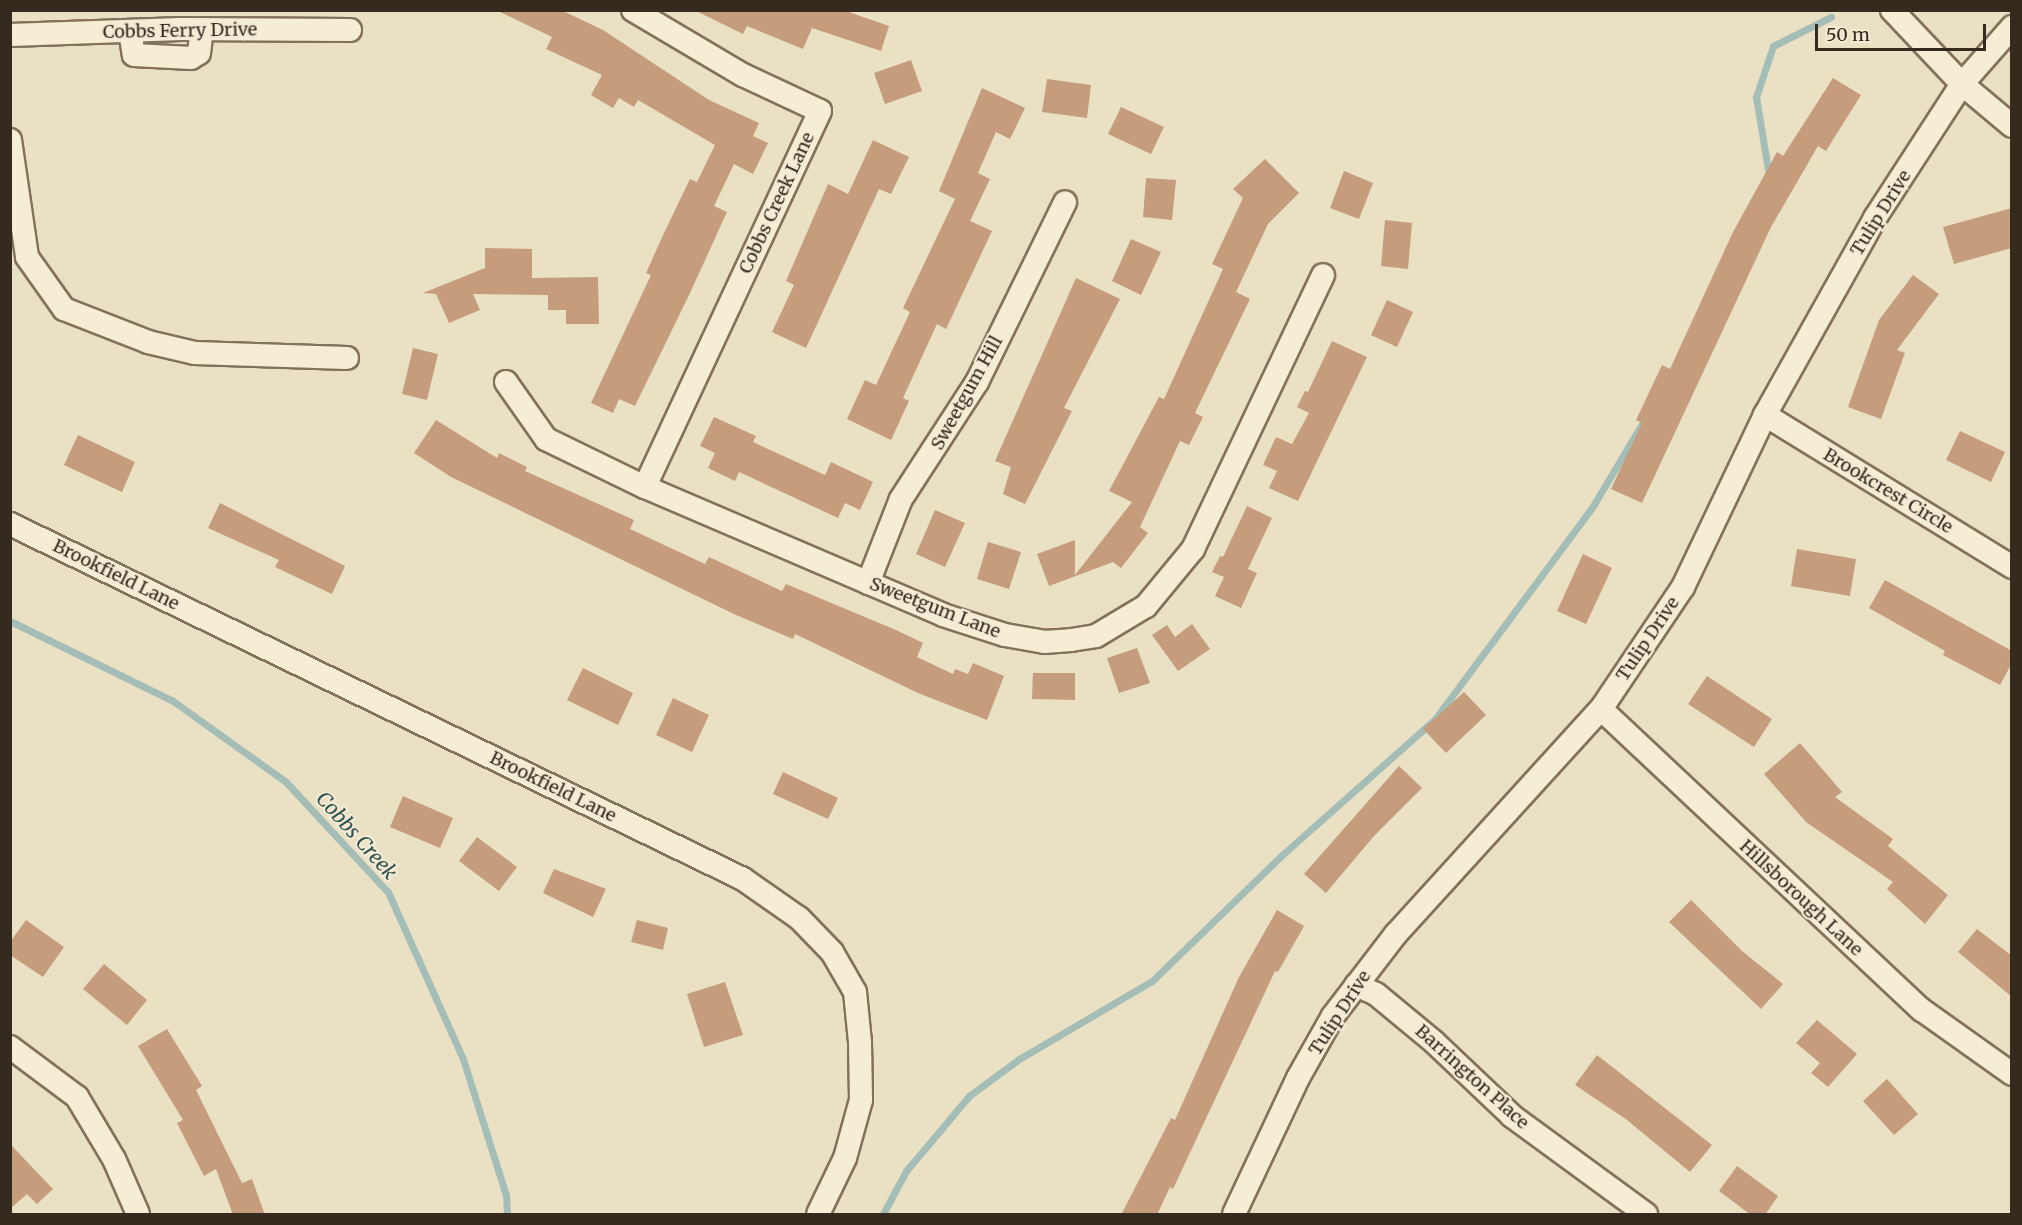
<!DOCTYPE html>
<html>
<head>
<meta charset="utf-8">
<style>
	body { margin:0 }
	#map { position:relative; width:2022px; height:1225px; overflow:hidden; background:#eae0c3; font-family:Merriweather,serif }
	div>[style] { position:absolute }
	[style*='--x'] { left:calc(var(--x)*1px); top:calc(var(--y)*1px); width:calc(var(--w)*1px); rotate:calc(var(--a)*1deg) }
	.stream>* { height:7px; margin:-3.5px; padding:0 3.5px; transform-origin:3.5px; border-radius:3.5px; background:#a5bdb7 }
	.building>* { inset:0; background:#c59d7c }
	.roads { filter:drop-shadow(2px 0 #83725b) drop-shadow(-2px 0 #83725b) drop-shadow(0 2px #83725b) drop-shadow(0 -2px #83725b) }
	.minor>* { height:22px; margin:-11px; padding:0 11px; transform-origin:11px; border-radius:11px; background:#f6edd5 }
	span { translate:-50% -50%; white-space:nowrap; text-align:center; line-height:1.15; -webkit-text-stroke:4.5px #f2ead2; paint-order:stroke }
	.street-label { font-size:18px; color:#342a1e }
	.water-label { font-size:20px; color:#2f5252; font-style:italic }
	.frame { position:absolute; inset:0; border:12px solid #342a1e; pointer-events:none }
	.scale { position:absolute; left:1815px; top:24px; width:171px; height:27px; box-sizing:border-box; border:3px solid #342a1e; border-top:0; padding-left:8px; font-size:18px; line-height:21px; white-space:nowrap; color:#342a1e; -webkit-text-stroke:4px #f2ead2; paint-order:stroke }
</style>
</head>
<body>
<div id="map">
	<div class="stream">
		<div style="--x:1769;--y:176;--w:80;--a:-99.3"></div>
		<div style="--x:1756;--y:97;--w:54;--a:-71.6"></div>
		<div style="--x:1773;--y:46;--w:65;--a:-26.6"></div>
		<div style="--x:10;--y:621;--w:182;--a:26.1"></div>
		<div style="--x:173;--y:701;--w:139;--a:35.6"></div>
		<div style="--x:286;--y:782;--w:150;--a:47.2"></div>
		<div style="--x:388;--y:892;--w:183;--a:65.8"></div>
		<div style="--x:463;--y:1059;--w:143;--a:72.5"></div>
		<div style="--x:506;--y:1195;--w:19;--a:87"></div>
		<div style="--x:883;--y:1214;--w:49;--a:-61.9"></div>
		<div style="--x:906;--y:1171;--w:98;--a:-50"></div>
		<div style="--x:969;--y:1096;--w:62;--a:-36.5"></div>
		<div style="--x:1019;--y:1059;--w:154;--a:-30.4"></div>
		<div style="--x:1152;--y:981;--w:181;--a:-44.1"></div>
		<div style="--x:1282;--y:855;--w:205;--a:-41.6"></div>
		<div style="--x:1435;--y:719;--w:265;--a:-53.4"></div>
		<div style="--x:1593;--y:506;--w:98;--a:-59.2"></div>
	</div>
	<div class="building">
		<div style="clip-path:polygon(496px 10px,561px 10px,603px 30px,709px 100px,759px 123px,753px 136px,768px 143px,753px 174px,734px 164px,714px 206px,727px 212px,690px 293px,635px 406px,619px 399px,613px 413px,591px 403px,651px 275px,646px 273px,664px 233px,690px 179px,697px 182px,715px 145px,638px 100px,634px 107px,619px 98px,613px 108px,591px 95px,602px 75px,546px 49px,552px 37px)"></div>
		<div style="clip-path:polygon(694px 10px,843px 10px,889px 26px,881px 51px,812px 28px,803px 49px,747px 26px,743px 34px)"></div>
		<div style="clip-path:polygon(911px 60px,922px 91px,885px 104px,874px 73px)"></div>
		<div style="clip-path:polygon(1833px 78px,1861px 95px,1826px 151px,1818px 146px,1771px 227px,1642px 503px,1611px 489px,1642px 423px,1636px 420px,1662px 365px,1670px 369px,1733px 232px,1777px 152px,1783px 156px)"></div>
		<div style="clip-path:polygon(1047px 79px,1091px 85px,1087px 118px,1042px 112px)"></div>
		<div style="clip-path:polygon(982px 88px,1025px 108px,1010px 139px,996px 132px,978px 173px,990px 179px,970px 221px,992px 231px,946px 329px,937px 324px,903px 398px,909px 401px,891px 440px,847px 419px,865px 380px,876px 385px,910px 312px,903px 308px,955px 199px,939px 191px)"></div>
		<div style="clip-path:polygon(1121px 107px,1164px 127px,1151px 154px,1108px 134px)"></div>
		<div style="clip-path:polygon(873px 140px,909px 157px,891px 194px,879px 189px,806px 348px,772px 332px,794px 285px,786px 281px,828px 184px,848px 194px)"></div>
		<div style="clip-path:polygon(1265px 159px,1299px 193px,1268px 224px,1236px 292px,1250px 299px,1195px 413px,1203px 417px,1189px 445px,1180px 441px,1140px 527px,1148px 533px,1121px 568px,1113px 562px,1049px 586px,1037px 554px,1075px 540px,1075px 575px,1132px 502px,1109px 491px,1159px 397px,1164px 399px,1223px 269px,1212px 264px,1243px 198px,1233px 189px)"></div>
		<div style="clip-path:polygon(1344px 171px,1373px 183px,1359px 219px,1330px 208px)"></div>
		<div style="clip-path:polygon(1146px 178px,1176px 180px,1172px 220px,1143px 217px)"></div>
		<div style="clip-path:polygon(2012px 208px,2012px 248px,1954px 264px,1943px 227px)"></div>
		<div style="clip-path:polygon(1385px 220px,1412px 223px,1408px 269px,1381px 266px)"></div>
		<div style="clip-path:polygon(1131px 239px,1161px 252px,1141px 295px,1112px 281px)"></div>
		<div style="clip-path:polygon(485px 248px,532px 249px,532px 278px,598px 277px,599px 324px,566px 324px,566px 310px,548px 310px,548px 295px,473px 294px,480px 310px,449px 323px,436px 294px,423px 293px,485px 268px)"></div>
		<div style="clip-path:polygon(1913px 275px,1939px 294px,1897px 350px,1905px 353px,1881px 419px,1848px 407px,1879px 320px)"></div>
		<div style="clip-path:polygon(1076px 278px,1120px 299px,1064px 408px,1072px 411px,1025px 504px,1003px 494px,1011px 467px,995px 461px)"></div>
		<div style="clip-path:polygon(1387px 300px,1413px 312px,1397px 347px,1371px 335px)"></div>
		<div style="clip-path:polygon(1332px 341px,1367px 357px,1298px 501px,1269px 488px,1277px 471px,1263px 465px,1276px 437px,1292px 444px,1309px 413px,1297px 407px,1305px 391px,1308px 392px)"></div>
		<div style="clip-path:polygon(413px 348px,438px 354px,427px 400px,402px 394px)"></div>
		<div style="clip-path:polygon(714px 417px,756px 436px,753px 442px,825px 475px,831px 462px,873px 482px,860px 510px,845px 503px,838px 518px,739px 472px,735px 481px,708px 468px,715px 453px,700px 446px)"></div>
		<div style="clip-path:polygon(436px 420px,497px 458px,499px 453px,527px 467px,525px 471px,634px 520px,630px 529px,705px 564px,709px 557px,782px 591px,786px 584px,896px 630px,923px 643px,917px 657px,953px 674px,955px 669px,968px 674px,973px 663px,1004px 676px,987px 720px,918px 693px,795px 634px,793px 639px,736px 615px,451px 477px,414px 453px)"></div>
		<div style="clip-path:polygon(1960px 431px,2005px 452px,1991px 482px,1946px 460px)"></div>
		<div style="clip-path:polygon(78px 435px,135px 462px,122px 492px,64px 465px)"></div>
		<div style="clip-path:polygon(220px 503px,345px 566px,332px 594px,275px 567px,279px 560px,208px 528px)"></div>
		<div style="clip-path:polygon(1247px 506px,1272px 518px,1248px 569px,1257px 573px,1241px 608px,1215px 596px,1224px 577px,1212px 572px,1220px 556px,1223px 557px)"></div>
		<div style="clip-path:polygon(935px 510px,965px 523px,945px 567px,916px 554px)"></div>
		<div style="clip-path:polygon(988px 542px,1021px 552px,1009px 589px,977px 579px)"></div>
		<div style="clip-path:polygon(1797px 549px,1856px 559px,1850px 596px,1791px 586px)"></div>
		<div style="clip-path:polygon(1583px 554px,1612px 568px,1586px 624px,1557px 611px)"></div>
		<div style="clip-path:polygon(1885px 580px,2012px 651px,2012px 663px,2000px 685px,1943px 655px,1945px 651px,1869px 608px)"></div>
		<div style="clip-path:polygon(1192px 624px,1210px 649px,1178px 671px,1152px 635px,1167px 625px,1175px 637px)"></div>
		<div style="clip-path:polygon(1137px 648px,1150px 683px,1119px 693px,1107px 658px)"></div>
		<div style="clip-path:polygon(583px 668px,633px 693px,618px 725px,567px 700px)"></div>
		<div style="clip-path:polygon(1033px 673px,1075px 673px,1075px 700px,1032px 699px)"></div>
		<div style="clip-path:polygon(1707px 676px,1772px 719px,1754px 747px,1688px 704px)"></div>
		<div style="clip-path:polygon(1464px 692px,1486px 715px,1446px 753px,1423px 729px)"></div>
		<div style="clip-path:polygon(673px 698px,709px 715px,692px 752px,656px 735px)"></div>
		<div style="clip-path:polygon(1800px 743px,1842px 792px,1835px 797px,1893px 839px,1888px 846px,1948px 895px,1925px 924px,1887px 889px,1893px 882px,1806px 822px,1764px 774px)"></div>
		<div style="clip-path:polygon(1399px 766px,1422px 788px,1374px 836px,1326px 893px,1304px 874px)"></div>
		<div style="clip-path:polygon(783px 772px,838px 798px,828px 819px,773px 794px)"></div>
		<div style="clip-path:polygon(403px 796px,453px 818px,440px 848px,390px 827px)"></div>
		<div style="clip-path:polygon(477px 837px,517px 867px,499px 891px,459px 861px)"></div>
		<div style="clip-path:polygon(554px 869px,606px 889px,593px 917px,543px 893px)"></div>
		<div style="clip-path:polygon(1691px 900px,1742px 951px,1783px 984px,1761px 1009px,1669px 922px)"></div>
		<div style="clip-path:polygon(1277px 910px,1304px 926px,1278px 972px,1275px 971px,1173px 1189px,1170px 1187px,1157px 1215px,1121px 1215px,1171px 1118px,1175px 1120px,1239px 977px)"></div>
		<div style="clip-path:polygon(26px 920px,64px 947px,43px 977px,10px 955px,10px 942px)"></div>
		<div style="clip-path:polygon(637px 920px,668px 928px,663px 950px,631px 942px)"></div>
		<div style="clip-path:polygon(1977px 929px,2012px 956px,2012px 997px,1958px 952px)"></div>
		<div style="clip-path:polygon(104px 964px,147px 1000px,127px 1025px,83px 989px)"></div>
		<div style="clip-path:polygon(725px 982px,743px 1035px,704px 1047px,687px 994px)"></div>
		<div style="clip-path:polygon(1817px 1020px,1857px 1054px,1828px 1087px,1811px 1073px,1820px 1063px,1796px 1043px)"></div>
		<div style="clip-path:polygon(167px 1029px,202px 1086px,196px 1090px,242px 1183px,252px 1179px,265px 1215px,233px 1215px,216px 1169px,204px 1176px,177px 1123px,183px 1120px,138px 1046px)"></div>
		<div style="clip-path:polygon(1597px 1055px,1712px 1145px,1690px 1172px,1627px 1120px,1575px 1085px)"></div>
		<div style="clip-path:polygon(1887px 1079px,1918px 1114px,1894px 1135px,1863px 1101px)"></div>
		<div style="clip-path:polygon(10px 1144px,53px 1189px,37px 1204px,27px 1194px,10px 1209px)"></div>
		<div style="clip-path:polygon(1737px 1166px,1778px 1196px,1765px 1215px,1751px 1215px,1719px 1191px)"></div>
	</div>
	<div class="roads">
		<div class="minor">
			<div style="--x:633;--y:10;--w:128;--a:30.6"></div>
			<div style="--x:743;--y:75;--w:85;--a:25.1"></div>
			<div style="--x:820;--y:111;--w:415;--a:115"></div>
			<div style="--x:1892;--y:10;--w:102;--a:46.6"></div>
			<div style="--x:1962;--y:84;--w:65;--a:40"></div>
			<div style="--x:130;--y:31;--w:24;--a:81"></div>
			<div style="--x:134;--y:55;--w:57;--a:3"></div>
			<div style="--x:191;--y:58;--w:9;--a:-32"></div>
			<div style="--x:199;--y:53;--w:24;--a:-83"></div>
			<div style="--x:10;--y:35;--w:171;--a:-2"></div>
			<div style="--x:181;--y:29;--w:169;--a:0.3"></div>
			<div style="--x:10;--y:140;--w:118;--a:81.7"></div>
			<div style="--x:27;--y:257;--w:64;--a:54.6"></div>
			<div style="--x:64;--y:309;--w:90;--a:21.4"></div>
			<div style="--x:148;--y:342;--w:48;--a:13.2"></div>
			<div style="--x:195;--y:353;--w:152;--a:1.9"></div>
			<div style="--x:506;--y:382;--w:70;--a:54.9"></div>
			<div style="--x:546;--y:439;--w:110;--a:25.9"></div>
			<div style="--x:645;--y:487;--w:324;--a:23.2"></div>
			<div style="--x:943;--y:615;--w:65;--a:17.9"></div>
			<div style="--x:1005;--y:635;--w:40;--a:10"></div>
			<div style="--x:1044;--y:642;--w:27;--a:-4"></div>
			<div style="--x:1071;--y:640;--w:25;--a:-9"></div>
			<div style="--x:1096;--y:636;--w:58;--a:-31"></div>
			<div style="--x:1146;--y:606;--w:74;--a:-50.5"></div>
			<div style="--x:1193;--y:549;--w:303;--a:-64.6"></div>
			<div style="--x:1765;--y:415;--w:290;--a:31.6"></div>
			<div style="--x:10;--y:524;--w:814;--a:25.84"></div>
			<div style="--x:743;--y:879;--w:68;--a:34.9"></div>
			<div style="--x:799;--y:918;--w:47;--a:45.9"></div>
			<div style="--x:832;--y:952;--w:46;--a:60.1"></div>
			<div style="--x:855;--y:992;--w:50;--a:84.3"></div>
			<div style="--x:860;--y:1042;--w:58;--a:89"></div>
			<div style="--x:861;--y:1100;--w:60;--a:105.4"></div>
			<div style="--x:845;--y:1158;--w:62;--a:115.7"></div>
			<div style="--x:868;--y:583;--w:90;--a:-68.6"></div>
			<div style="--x:901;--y:499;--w:140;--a:-57"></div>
			<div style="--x:977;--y:382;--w:200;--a:-63.9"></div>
			<div style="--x:1601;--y:709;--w:440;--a:43.2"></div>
			<div style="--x:1922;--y:1010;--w:110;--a:35.4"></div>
			<div style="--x:1356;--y:985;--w:22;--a:24"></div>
			<div style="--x:1376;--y:994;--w:75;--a:39.6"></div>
			<div style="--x:1434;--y:1042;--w:108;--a:43.5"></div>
			<div style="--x:1512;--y:1116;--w:166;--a:36.2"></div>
			<div style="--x:10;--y:1047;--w:84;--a:36.7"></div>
			<div style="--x:77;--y:1097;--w:72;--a:59.2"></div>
			<div style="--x:114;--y:1159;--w:60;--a:66.4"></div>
			<div style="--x:1234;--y:1214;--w:150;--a:-64.8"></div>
			<div style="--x:1298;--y:1078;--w:71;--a:-60.6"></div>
			<div style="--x:1333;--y:1016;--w:103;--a:-52.5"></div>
			<div style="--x:1396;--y:934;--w:304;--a:-47.7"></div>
			<div style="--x:1601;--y:709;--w:147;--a:-56.1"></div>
			<div style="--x:1683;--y:587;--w:191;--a:-64.5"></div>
			<div style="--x:1765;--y:415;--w:226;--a:-60.8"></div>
			<div style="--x:1875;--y:218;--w:160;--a:-57"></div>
			<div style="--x:1962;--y:84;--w:76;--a:-48.7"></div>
		</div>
	</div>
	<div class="street-label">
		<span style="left:180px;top:31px;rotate:-1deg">Cobbs Ferry Drive</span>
		<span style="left:777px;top:203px;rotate:-65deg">Cobbs Creek Lane</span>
		<span style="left:1881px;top:213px;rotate:-58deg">Tulip Drive</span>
		<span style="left:967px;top:393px;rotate:-61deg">Sweetgum Hill</span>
		<span style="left:1888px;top:491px;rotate:31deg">Brookcrest Circle</span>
		<span style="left:116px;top:575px;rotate:26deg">Brookfield Lane</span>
		<span style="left:935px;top:608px;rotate:21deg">Sweetgum Lane</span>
		<span style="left:1648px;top:639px;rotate:-56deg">Tulip Drive</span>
		<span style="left:553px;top:787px;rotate:26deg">Brookfield Lane</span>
		<span style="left:1801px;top:898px;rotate:43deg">Hillsborough Lane</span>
		<span style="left:1340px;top:1013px;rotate:-57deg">Tulip Drive</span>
		<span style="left:1472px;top:1077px;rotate:42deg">Barrington Place</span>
	</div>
	<div class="water-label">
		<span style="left:357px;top:835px;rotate:48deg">Cobbs Creek</span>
	</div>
	<div class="frame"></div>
	<div class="scale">50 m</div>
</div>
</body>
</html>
